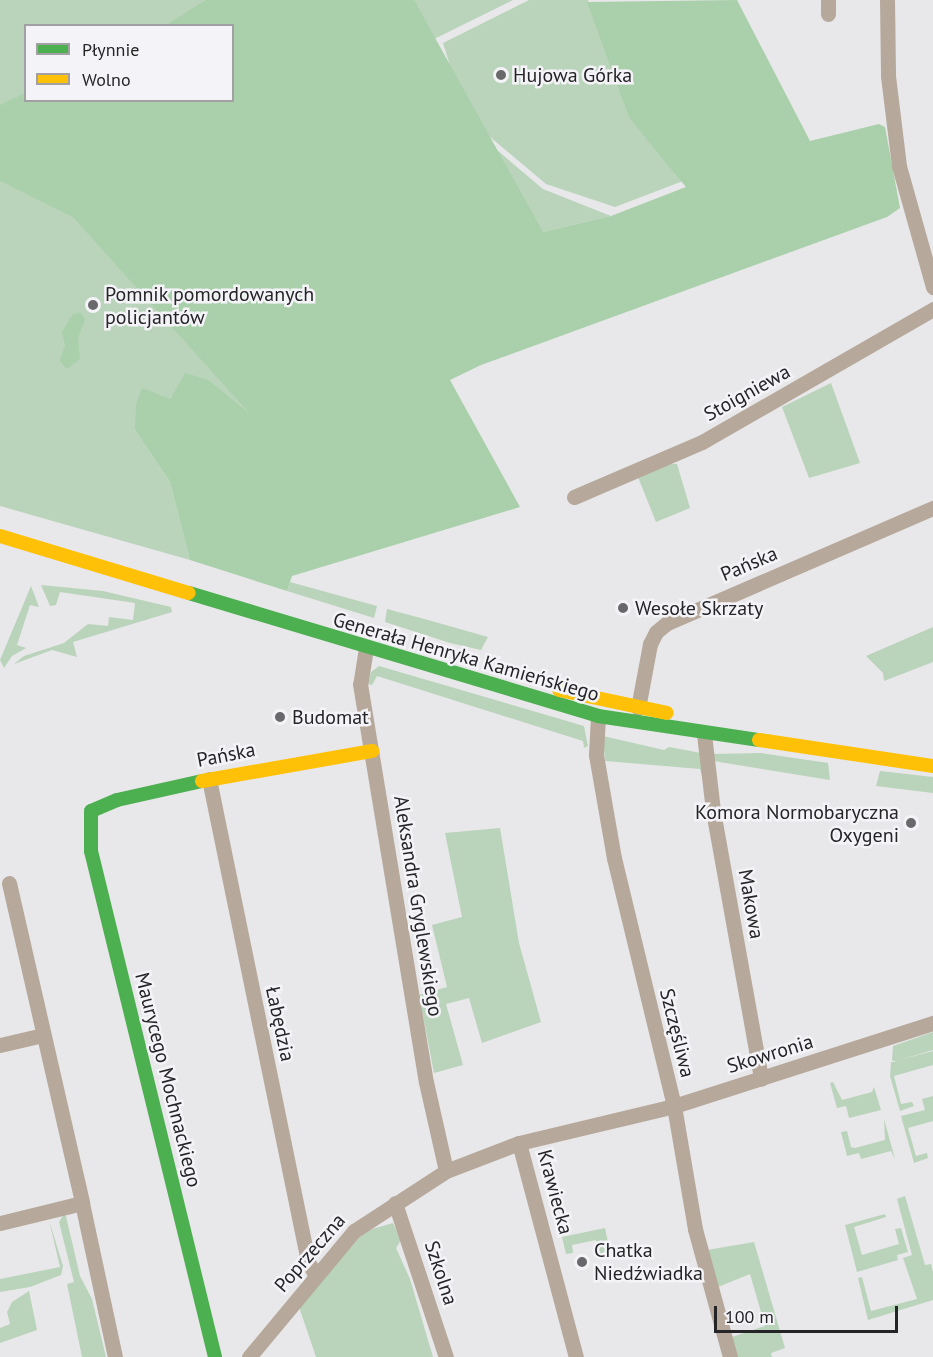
<!DOCTYPE html>
<html>
<head>
<meta charset="utf-8">
<style>
	body { margin:0 }
	#map { position:relative; width:933px; height:1357px; overflow:hidden; background:#e8e7e9; font-family:"PT Sans",sans-serif }
	div>[style] { position:absolute }
	[style*='--x'] { left:calc(var(--x)*1px); top:calc(var(--y)*1px); width:calc(var(--w)*1px); rotate:calc(var(--a)*1deg) }
	.green>* { inset:0; background:#bad4bb }
	.forest>* { inset:0; background:#a9d0aa }
	.street>* { height:15px; margin:-7.5px; padding:0 7.5px; transform-origin:7.5px; border-radius:7.5px; background:#b6a99b }
	.fast>* { height:14px; margin:-7px; padding:0 7px; transform-origin:7px; border-radius:7px; background:#4caf50 }
	.slow>* { height:14px; margin:-7px; padding:0 7px; transform-origin:7px; border-radius:7px; background:#ffc107 }
	.dots>* { width:16px; height:16px; translate:-50% -50%; box-sizing:border-box; border:3px solid #f4f3f7; border-radius:50% }
	span { translate:-50% -50%; white-space:nowrap; text-align:center; line-height:1.15; -webkit-text-stroke:5px #f4f3f7; paint-order:stroke }
	.poi-label { font-size:20px; color:#252426 }
	.left { translate:0 -50%; text-align:left }
	.right { translate:-100% -50%; text-align:right }
	.street-label { font-size:20px; color:#252426 }
	.legend { position:absolute; left:24px; top:24px; width:210px; height:78px; box-sizing:border-box; background:#f4f3f7; border:2px solid #a1a0a3; margin:0; padding:8px 10px; list-style:none; font-size:18px; color:#252426 }
	.legend li { display:flex; align-items:center; gap:12px; height:30px }
	.legend b { width:30px; border:2px solid #a1a0a3 }
	.scale { position:absolute; left:714px; top:1306px; width:184px; height:27px; box-sizing:border-box; border:3px solid #252426; border-top:0; padding-left:8px; font-size:18px; line-height:21px; white-space:nowrap; color:#252426; -webkit-text-stroke:4px #f4f3f7; paint-order:stroke }
</style>
</head>
<body>
<div id="map">
	<div class="green">
		<div style="clip-path:polygon(evenodd,0 0,513px 0,424px 44px,491px 145px,543px 189px,611px 216px,543px 232px,255px 419px,209px 380px,185px 374px,170px 399px,135px 430px,170px 482px,190px 560px,0 506px,0 0,26px 26px,232px 26px,232px 100px,26px 100px,26px 26px)"></div>
		<div style="clip-path:polygon(529px 0,588px 0,629px 118px,683px 181px,615px 207px,546px 184px,483px 131px,452px 72px,443px 43px)"></div>
		<div style="clip-path:polygon(831px 383px,860px 463px,809px 478px,782px 407px)"></div>
		<div style="clip-path:polygon(668px 464px,677px 464px,690px 508px,656px 522px,638px 477px)"></div>
		<div style="clip-path:polygon(290px 582px,377px 606px,374px 618px,287px 591px)"></div>
		<div style="clip-path:polygon(41px 585px,103px 591px,171px 607px,172px 612px,73px 642px,77px 657px,52px 650px,14px 664px,24px 656px,64px 643px,88px 624px,108px 626px,109px 617px,133px 620px,135px 603px,60px 592px,56px 605px,50px 606px)"></div>
		<div style="clip-path:polygon(31px 586px,39px 607px,30px 605px,17px 645px,26px 648px,12px 656px,4px 668px,0 660px)"></div>
		<div style="clip-path:polygon(387px 609px,428px 620px,488px 637px,481px 650px,450px 643px,385px 622px)"></div>
		<div style="clip-path:polygon(933px 627px,933px 662px,884px 681px,883px 673px,866px 656px)"></div>
		<div style="clip-path:polygon(379px 666px,584px 726px,588px 746px,584px 748px,583px 741px,377px 676px,372px 685px,368px 684px,371px 672px)"></div>
		<div style="clip-path:polygon(603px 736px,664px 750px,669px 747px,701px 753px,703px 780px,700px 769px,605px 761px)"></div>
		<div style="clip-path:polygon(761px 753px,828px 763px,830px 780px,713px 761px,712px 754px)"></div>
		<div style="clip-path:polygon(880px 771px,933px 777px,933px 793px,876px 786px)"></div>
		<div style="clip-path:polygon(500px 828px,519px 943px,541px 1022px,482px 1043px,469px 998px,446px 1004px,463px 1065px,434px 1073px,419px 995px,447px 987px,432px 925px,462px 917px,445px 833px)"></div>
		<div style="clip-path:polygon(933px 1032px,933px 1050px,899px 1060px,933px 1051px,933px 1065px,894px 1076px,901px 1104px,912px 1102px,914px 1106px,900px 1111px,890px 1076px,891px 1062px,896px 1062px,892px 1060px,893px 1046px)"></div>
		<div style="clip-path:polygon(833px 1082px,842px 1100px,872px 1092px,874px 1087px,881px 1110px,849px 1118px,846px 1106px,837px 1108px,830px 1083px)"></div>
		<div style="clip-path:polygon(933px 1096px,933px 1121px,908px 1128px,916px 1156px,927px 1153px,928px 1158px,914px 1163px,901px 1116px,925px 1110px,922px 1099px)"></div>
		<div style="clip-path:polygon(884px 1119px,895px 1159px,891px 1151px,861px 1159px,859px 1153px,847px 1156px,841px 1132px,847px 1131px,851px 1147px,855px 1148px,885px 1140px)"></div>
		<div style="clip-path:polygon(905px 1196px,925px 1265px,931px 1264px,933px 1272px,933px 1300px,868px 1320px,858px 1278px,862px 1277px,871px 1311px,917px 1299px,903px 1258px,912px 1255px,897px 1199px)"></div>
		<div style="clip-path:polygon(65px 1212px,80px 1276px,92px 1299px,106px 1357px,82px 1357px,67px 1284px,74px 1282px,59px 1222px)"></div>
		<div style="clip-path:polygon(885px 1214px,886px 1217px,854px 1227px,862px 1255px,899px 1244px,895px 1229px,901px 1228px,908px 1252px,897px 1255px,898px 1260px,857px 1272px,845px 1225px)"></div>
		<div style="clip-path:polygon(49px 1220px,63px 1266px,61px 1275px,30px 1287px,0 1292px,0 1279px,60px 1267px)"></div>
		<div style="clip-path:polygon(393px 1223px,401px 1240px,396px 1248px,410px 1279px,433px 1357px,316px 1357px,299px 1307px,365px 1231px)"></div>
		<div style="clip-path:polygon(605px 1228px,611px 1257px,598px 1256px,596px 1240px,572px 1245px,573px 1253px,566px 1254px,562px 1237px)"></div>
		<div style="clip-path:polygon(754px 1242px,785px 1348px,771px 1353px,772px 1357px,737px 1357px,732px 1337px,765px 1326px,750px 1274px,718px 1287px,707px 1250px)"></div>
		<div style="clip-path:polygon(29px 1291px,37px 1330px,0 1343px,0 1328px,10px 1324px,7px 1312px,12px 1302px)"></div>
	</div>
	<div class="forest">
		<div style="clip-path:polygon(206px 0,414px 0,543px 232px,611px 216px,686px 187px,629px 118px,587px 2px,737px 0,810px 141px,879px 124px,885px 127px,900px 208px,887px 217px,481px 365px,450px 380px,520px 507px,292px 576px,287px 591px,190px 560px,170px 482px,135px 430px,136px 405px,142px 388px,170px 399px,185px 373px,209px 380px,250px 414px,73px 217px,0 181px,0 105px,25px 93px,26px 100px,232px 100px,232px 26px,166px 25px)"></div>
		<div style="clip-path:polygon(81px 313px,85px 320px,78px 338px,80px 359px,67px 369px,60px 361px,65px 345px,62px 332px,73px 314px)"></div>
	</div>
	<div class="street">
		<div style="--x:828;--y:0;--w:14;--a:90"></div>
		<div style="--x:887;--y:0;--w:76;--a:89.2"></div>
		<div style="--x:888;--y:76;--w:91;--a:83"></div>
		<div style="--x:899;--y:166;--w:126;--a:74.3"></div>
		<div style="--x:574;--y:497;--w:139;--a:-23.3"></div>
		<div style="--x:702;--y:442;--w:267;--a:-29.9"></div>
		<div style="--x:366;--y:648;--w:36;--a:99"></div>
		<div style="--x:360;--y:684;--w:403;--a:80.6"></div>
		<div style="--x:426;--y:1082;--w:91;--a:77.3"></div>
		<div style="--x:638;--y:708;--w:65;--a:-79.4"></div>
		<div style="--x:650;--y:644;--w:13;--a:-63"></div>
		<div style="--x:656;--y:632;--w:14;--a:-39"></div>
		<div style="--x:667;--y:623;--w:290;--a:-23.4"></div>
		<div style="--x:598;--y:716;--w:39;--a:93"></div>
		<div style="--x:596;--y:755;--w:105;--a:80.1"></div>
		<div style="--x:614;--y:858;--w:255;--a:76.4"></div>
		<div style="--x:674;--y:1106;--w:125;--a:80.3"></div>
		<div style="--x:695;--y:1229;--w:133;--a:74.7"></div>
		<div style="--x:704;--y:734;--w:78;--a:83.3"></div>
		<div style="--x:713;--y:811;--w:272;--a:79.8"></div>
		<div style="--x:209;--y:779;--w:493;--a:78.4"></div>
		<div style="--x:308;--y:1262;--w:16;--a:60"></div>
		<div style="--x:9;--y:883;--w:328;--a:77.1"></div>
		<div style="--x:0;--y:1045;--w:44;--a:-13.1"></div>
		<div style="--x:519;--y:1143;--w:221;--a:75.1"></div>
		<div style="--x:395;--y:1203;--w:162;--a:71.7"></div>
		<div style="--x:0;--y:1223;--w:84;--a:-13.7"></div>
		<div style="--x:82;--y:1203;--w:157;--a:77.9"></div>
		<div style="--x:249;--y:1357;--w:164;--a:-50.2"></div>
		<div style="--x:354;--y:1231;--w:110;--a:-33.1"></div>
		<div style="--x:446;--y:1171;--w:78;--a:-21"></div>
		<div style="--x:519;--y:1143;--w:159;--a:-13.4"></div>
		<div style="--x:674;--y:1106;--w:272;--a:-17.8"></div>
	</div>
	<div class="fast">
		<div style="--x:189;--y:593;--w:427;--a:16.7"></div>
		<div style="--x:598;--y:716;--w:163;--a:8.5"></div>
		<div style="--x:202;--y:781;--w:87;--a:167.4"></div>
		<div style="--x:117;--y:800;--w:28;--a:157"></div>
		<div style="--x:91;--y:811;--w:40;--a:90"></div>
		<div style="--x:91;--y:851;--w:521;--a:76.23"></div>
	</div>
	<div class="slow">
		<div style="--x:0;--y:536;--w:197;--a:16.8"></div>
		<div style="--x:559;--y:690;--w:110;--a:12"></div>
		<div style="--x:759;--y:740;--w:176;--a:8.5"></div>
		<div style="--x:202;--y:781;--w:173;--a:-10"></div>
	</div>
	<div class="dots">
		<div style="left:501px;top:75px;background:#69686a"></div>
		<div style="left:93px;top:305px;background:#69686a"></div>
		<div style="left:623px;top:608px;background:#69686a"></div>
		<div style="left:280px;top:717px;background:#69686a"></div>
		<div style="left:911px;top:823px;background:#69686a"></div>
		<div style="left:582px;top:1262px;background:#69686a"></div>
	</div>
	<div class="poi-label">
		<span class="left" style="left:513px;top:75px">Hujowa Górka</span>
		<span class="left" style="left:105px;top:306px">Pomnik pomordowanych<br>policjantów</span>
		<span class="left" style="left:635px;top:608px">Wesołe Skrzaty</span>
		<span class="left" style="left:292px;top:717px">Budomat</span>
		<span class="right" style="left:899px;top:824px">Komora Normobaryczna<br>Oxygeni</span>
		<span class="left" style="left:594px;top:1262px">Chatka<br>Niedźwiadka</span>
	</div>
	<div class="street-label">
		<span style="left:747px;top:393px;rotate:-29deg">Stoigniewa</span>
		<span style="left:749px;top:564px;rotate:-23deg">Pańska</span>
		<span style="left:466px;top:657px;rotate:16deg">Generała Henryka Kamieńskiego</span>
		<span style="left:226px;top:755px;rotate:-11deg">Pańska</span>
		<span style="left:751px;top:904px;rotate:80deg">Makowa</span>
		<span style="left:418px;top:906px;rotate:81deg">Aleksandra Gryglewskiego</span>
		<span style="left:280px;top:1024px;rotate:78deg">Łabędzia</span>
		<span style="left:677px;top:1033px;rotate:76deg">Szczęśliwa</span>
		<span style="left:770px;top:1054px;rotate:-17deg">Skowronia</span>
		<span style="left:168px;top:1080px;rotate:76deg">Maurycego Mochnackiego</span>
		<span style="left:555px;top:1192px;rotate:75deg">Krawiecka</span>
		<span style="left:310px;top:1253px;rotate:-49deg">Poprzeczna</span>
		<span style="left:441px;top:1273px;rotate:72deg">Szkolna</span>
	</div>
	<ul class="legend">
	<li><b style="height:8px;background:#4caf50"></b>Płynnie</li>
	<li><b style="height:8px;background:#ffc107"></b>Wolno</li>
	</ul>
	<div class="scale">100 m</div>
</div>
</body>
</html>
